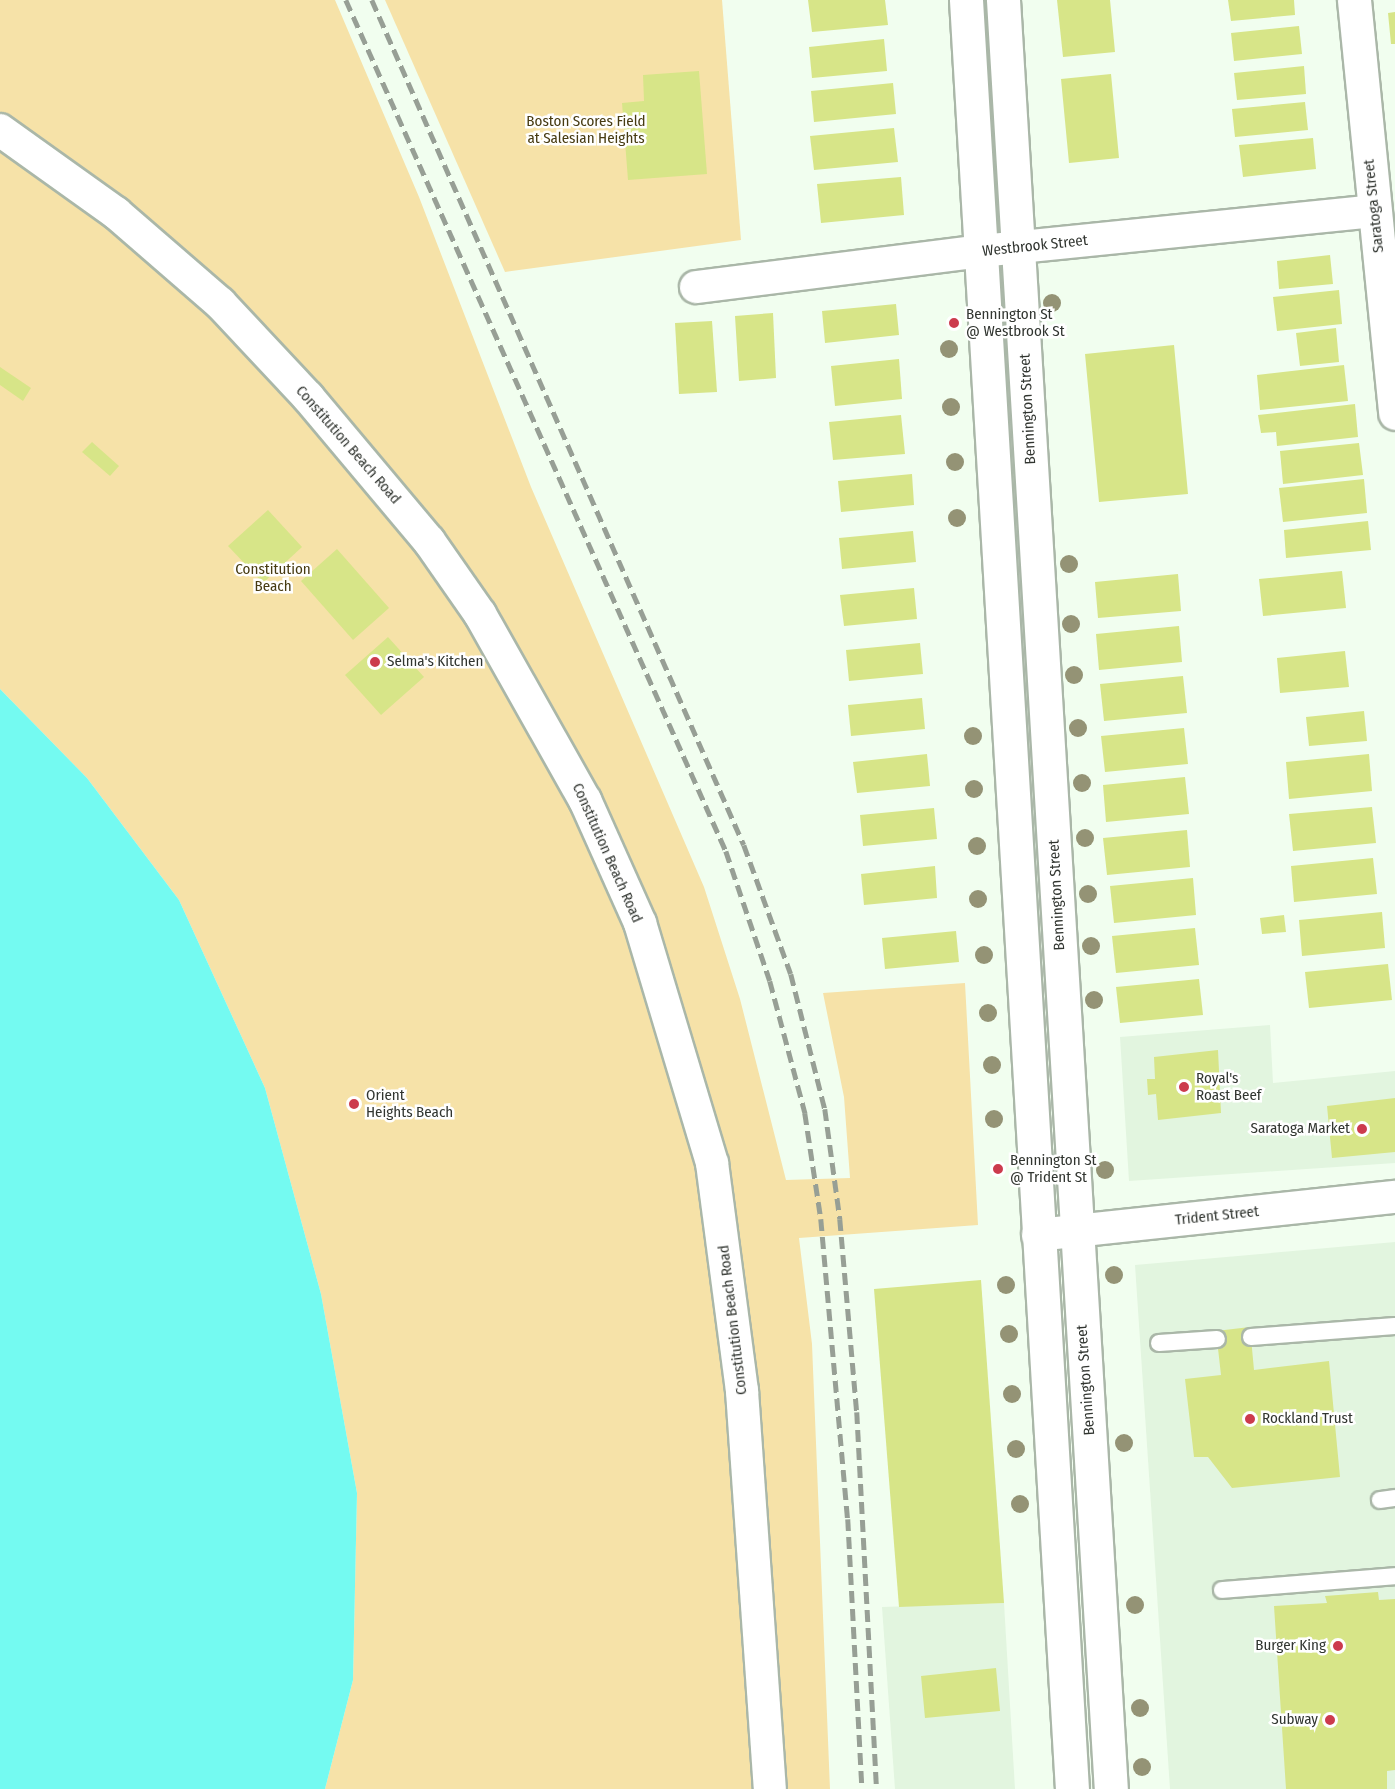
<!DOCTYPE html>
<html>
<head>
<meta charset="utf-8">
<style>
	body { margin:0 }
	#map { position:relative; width:1395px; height:1789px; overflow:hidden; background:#f1feef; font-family:"Fira Sans Condensed",sans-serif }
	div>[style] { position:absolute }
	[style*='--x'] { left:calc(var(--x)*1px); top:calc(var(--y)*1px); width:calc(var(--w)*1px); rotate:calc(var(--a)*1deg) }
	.built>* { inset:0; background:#e2f5df }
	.green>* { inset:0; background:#f6e2a8 }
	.water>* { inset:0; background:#74faf1 }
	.building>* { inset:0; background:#d7e588 }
	.roads { filter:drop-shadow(2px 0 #aab7a8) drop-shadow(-2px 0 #aab7a8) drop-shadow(0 2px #aab7a8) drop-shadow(0 -2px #aab7a8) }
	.service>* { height:16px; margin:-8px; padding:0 8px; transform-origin:8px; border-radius:8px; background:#fff }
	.minor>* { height:32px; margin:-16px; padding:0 16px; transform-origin:16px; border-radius:16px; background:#fff }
	.secondary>* { height:33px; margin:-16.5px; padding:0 16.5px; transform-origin:16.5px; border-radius:16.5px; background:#fff }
	.rail>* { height:4.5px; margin-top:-2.25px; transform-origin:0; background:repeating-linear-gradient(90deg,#979f95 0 12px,transparent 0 18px) }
	.trees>* { width:18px; height:18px; margin:-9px; border-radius:50%; background:#949375 }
	.dots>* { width:16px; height:16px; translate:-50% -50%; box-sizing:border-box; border:3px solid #fff; border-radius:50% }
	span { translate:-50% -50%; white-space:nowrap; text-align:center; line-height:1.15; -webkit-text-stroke:5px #fff; paint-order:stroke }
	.park-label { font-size:15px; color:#473b12 }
	.street-label { font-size:15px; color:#313530 }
	.poi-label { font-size:15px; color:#313530 }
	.left { translate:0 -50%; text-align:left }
	.right { translate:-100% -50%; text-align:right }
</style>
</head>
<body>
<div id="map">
	<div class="built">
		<div style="clip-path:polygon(1270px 1025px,1273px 1083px,1395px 1071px,1395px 1163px,1129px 1181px,1120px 1037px)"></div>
		<div style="clip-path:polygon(1395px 1242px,1395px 1789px,1170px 1789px,1135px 1265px)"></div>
		<div style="clip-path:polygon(1004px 1603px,1015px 1789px,895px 1789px,882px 1607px)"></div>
	</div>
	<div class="green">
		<div style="clip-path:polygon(0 0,335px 0,419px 197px,531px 487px,704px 887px,740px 999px,786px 1180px,850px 1178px,844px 1097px,823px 993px,965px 983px,978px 1225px,799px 1238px,812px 1344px,830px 1789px,325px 1789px,353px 1680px,357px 1493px,321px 1294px,265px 1088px,179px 900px,87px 778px,0 689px)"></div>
		<div style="clip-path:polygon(385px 0,722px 0,741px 240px,505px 272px)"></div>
	</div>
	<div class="water">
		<div style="clip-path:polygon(0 689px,87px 778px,179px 900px,265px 1088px,321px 1294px,357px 1493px,353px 1680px,325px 1789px,0 1789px)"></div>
	</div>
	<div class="building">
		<div style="clip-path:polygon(808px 0,885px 0,888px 25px,812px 32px)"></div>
		<div style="clip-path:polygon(1057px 0,1110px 0,1115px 52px,1063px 57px)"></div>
		<div style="clip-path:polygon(1228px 0,1294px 0,1295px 15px,1231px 21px)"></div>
		<div style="clip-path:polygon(1395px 12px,1395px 44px,1391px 44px,1388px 13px)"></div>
		<div style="clip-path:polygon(1299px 26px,1302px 54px,1234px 61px,1231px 33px)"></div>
		<div style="clip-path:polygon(884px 39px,887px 71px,812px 78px,809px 47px)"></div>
		<div style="clip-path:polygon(1304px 66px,1306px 94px,1237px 100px,1234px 73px)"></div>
		<div style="clip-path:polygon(699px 71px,707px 174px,628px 180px,622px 103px,644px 101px,643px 75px)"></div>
		<div style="clip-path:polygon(1111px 74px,1119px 158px,1069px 163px,1061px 79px)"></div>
		<div style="clip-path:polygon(893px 83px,896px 114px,814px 122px,811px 91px)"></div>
		<div style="clip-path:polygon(1305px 102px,1308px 130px,1235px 137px,1232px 109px)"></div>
		<div style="clip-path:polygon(894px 128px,898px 162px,814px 170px,810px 136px)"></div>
		<div style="clip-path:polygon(1313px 138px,1316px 169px,1243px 177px,1239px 145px)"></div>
		<div style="clip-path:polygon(901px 177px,904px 215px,821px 223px,817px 184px)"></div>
		<div style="clip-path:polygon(1330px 255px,1333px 284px,1279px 289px,1277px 261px)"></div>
		<div style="clip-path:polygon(1339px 290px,1342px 324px,1277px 331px,1273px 297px)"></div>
		<div style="clip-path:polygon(896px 304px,899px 335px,825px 343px,822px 311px)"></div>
		<div style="clip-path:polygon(773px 313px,776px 378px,739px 381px,735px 316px)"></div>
		<div style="clip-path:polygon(712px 321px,717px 392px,679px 394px,675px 323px)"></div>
		<div style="clip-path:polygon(1336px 328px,1339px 362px,1300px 366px,1296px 333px)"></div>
		<div style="clip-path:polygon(1174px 345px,1188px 494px,1099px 502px,1085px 354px)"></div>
		<div style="clip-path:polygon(899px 359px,902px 399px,835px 406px,831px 366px)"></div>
		<div style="clip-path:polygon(1344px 365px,1348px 401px,1260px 410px,1257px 375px)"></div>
		<div style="clip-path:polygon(0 367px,31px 388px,23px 401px,0 385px)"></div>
		<div style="clip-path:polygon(1355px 404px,1358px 437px,1277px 446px,1276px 432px,1261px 433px,1258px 415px)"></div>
		<div style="clip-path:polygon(901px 415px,905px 454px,833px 460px,829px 422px)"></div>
		<div style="clip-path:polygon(92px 442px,119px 466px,110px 476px,82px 452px)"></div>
		<div style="clip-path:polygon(1359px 443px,1363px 475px,1283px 484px,1280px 451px)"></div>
		<div style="clip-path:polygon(912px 474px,914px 505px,841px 512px,838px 481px)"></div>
		<div style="clip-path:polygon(1364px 479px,1367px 513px,1283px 522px,1279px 488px)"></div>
		<div style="clip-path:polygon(268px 510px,302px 547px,263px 583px,228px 546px)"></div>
		<div style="clip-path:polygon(1368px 521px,1371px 550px,1286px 558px,1284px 530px)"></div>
		<div style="clip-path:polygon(913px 531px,916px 562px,842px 569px,839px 538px)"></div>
		<div style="clip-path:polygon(337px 549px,389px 608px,353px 640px,301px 581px)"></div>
		<div style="clip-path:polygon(1342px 571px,1346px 608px,1263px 616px,1259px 579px)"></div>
		<div style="clip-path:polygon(1178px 574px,1181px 611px,1098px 618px,1095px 582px)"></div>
		<div style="clip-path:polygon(914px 588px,917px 619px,844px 626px,840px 595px)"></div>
		<div style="clip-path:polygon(1179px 626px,1182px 662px,1099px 670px,1096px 634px)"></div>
		<div style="clip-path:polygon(388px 637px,424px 677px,381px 715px,345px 675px)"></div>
		<div style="clip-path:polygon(920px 643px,923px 674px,849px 681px,846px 650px)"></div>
		<div style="clip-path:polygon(1345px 651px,1349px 687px,1280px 693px,1277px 658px)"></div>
		<div style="clip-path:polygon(1183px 676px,1187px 713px,1104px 721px,1100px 684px)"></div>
		<div style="clip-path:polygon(922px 698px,925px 729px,851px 736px,848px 705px)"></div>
		<div style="clip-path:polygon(1364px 711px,1367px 741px,1309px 746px,1306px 717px)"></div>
		<div style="clip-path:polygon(1184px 728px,1188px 764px,1105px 772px,1101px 736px)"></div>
		<div style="clip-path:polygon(927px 754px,930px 786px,857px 793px,853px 762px)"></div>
		<div style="clip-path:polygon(1369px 754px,1372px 791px,1289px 799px,1286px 762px)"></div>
		<div style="clip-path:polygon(1185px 777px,1189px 814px,1106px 822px,1103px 785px)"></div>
		<div style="clip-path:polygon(1372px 807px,1376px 843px,1293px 851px,1289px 814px)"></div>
		<div style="clip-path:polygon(934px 808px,937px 839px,863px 846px,860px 815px)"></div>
		<div style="clip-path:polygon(1187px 830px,1190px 867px,1107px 875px,1103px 838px)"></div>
		<div style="clip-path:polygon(1373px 858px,1377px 894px,1294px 902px,1291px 866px)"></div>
		<div style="clip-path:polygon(935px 866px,937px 898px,864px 905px,861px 874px)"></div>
		<div style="clip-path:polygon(1193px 878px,1196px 915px,1114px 923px,1110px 886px)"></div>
		<div style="clip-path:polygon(1382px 912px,1385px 948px,1302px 956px,1299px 920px)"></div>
		<div style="clip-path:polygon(1284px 915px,1286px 932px,1262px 934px,1260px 918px)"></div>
		<div style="clip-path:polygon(1195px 928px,1199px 965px,1116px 973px,1112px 936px)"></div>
		<div style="clip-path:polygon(956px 931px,959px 962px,885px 969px,882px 938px)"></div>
		<div style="clip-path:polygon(1388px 964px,1392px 1000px,1309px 1008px,1305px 972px)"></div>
		<div style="clip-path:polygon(1199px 979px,1203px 1015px,1120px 1023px,1116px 987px)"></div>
		<div style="clip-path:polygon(1218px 1050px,1221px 1113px,1158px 1120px,1156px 1094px,1148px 1095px,1147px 1079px,1155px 1079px,1154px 1057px)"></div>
		<div style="clip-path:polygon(1395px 1098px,1395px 1152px,1332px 1158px,1327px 1106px)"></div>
		<div style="clip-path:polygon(981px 1280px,1004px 1603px,899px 1607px,874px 1289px)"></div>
		<div style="clip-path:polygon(1250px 1327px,1254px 1370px,1329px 1361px,1340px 1477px,1232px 1488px,1208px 1457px,1194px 1457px,1185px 1379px,1221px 1375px,1216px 1331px)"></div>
		<div style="clip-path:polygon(1378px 1592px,1379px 1600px,1395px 1599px,1395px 1770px,1387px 1771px,1387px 1789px,1286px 1789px,1274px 1606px,1327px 1603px,1325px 1596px)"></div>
		<div style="clip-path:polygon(996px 1668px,1000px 1711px,925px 1718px,921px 1676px)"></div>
	</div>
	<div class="roads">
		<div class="service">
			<div style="--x:1251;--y:1337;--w:144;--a:-4.4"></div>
			<div style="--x:1159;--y:1343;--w:58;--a:-3.9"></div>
			<div style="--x:1380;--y:1500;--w:15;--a:-8"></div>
			<div style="--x:1222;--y:1590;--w:174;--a:-4.6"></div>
		</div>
		<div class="minor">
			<div style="--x:0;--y:130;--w:143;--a:35.6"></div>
			<div style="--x:116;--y:213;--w:138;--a:40.9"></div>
			<div style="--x:220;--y:303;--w:129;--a:46.9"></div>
			<div style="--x:308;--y:397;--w:188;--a:50"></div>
			<div style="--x:429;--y:541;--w:89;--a:55.1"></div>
			<div style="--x:480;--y:614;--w:214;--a:60.6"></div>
			<div style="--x:585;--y:800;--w:135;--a:65.9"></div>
			<div style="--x:640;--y:923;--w:251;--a:73.3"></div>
			<div style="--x:712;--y:1163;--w:230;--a:82.5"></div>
			<div style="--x:742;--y:1391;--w:399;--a:86"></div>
			<div style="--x:696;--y:287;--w:287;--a:-7.2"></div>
			<div style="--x:981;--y:251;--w:396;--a:-5.8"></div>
			<div style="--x:1038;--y:1235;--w:359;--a:-6.1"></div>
		</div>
		<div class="secondary">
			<div style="--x:966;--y:0;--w:1792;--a:86.61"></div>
			<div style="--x:1003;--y:0;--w:1792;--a:86.55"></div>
			<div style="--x:1354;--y:0;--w:415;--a:84.3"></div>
		</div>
	</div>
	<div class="rail">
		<div style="--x:346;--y:0;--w:932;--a:65.94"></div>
		<div style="--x:726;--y:851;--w:137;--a:71.3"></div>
		<div style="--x:770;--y:981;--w:137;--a:75.1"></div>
		<div style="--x:805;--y:1113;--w:107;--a:81.4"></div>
		<div style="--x:821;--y:1219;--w:301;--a:84.9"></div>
		<div style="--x:848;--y:1519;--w:270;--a:87"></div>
		<div style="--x:372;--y:0;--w:923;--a:66.24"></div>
		<div style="--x:744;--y:845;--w:137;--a:70"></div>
		<div style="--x:791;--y:974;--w:139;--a:75.9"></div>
		<div style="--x:825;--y:1109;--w:111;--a:82.2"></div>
		<div style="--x:840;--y:1219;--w:194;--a:85"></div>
		<div style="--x:857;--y:1412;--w:378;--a:87"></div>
	</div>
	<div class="trees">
		<div style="left:1052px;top:303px"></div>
		<div style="left:949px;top:349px"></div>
		<div style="left:951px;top:407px"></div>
		<div style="left:955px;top:462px"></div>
		<div style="left:957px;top:518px"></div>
		<div style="left:1069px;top:564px"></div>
		<div style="left:1071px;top:624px"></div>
		<div style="left:1074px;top:675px"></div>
		<div style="left:1078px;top:728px"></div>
		<div style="left:973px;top:736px"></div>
		<div style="left:1082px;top:783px"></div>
		<div style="left:974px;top:789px"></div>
		<div style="left:1085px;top:838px"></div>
		<div style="left:977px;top:846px"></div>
		<div style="left:1088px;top:894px"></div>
		<div style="left:978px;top:899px"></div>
		<div style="left:1091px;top:946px"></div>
		<div style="left:984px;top:955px"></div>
		<div style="left:1094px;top:1000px"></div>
		<div style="left:988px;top:1013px"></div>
		<div style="left:992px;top:1065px"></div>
		<div style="left:994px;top:1119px"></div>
		<div style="left:1105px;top:1170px"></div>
		<div style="left:1114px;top:1275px"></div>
		<div style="left:1006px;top:1285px"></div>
		<div style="left:1009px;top:1334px"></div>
		<div style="left:1012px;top:1394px"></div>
		<div style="left:1124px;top:1443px"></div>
		<div style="left:1016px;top:1449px"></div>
		<div style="left:1020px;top:1504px"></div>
		<div style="left:1135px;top:1605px"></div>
		<div style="left:1140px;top:1708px"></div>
		<div style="left:1142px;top:1767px"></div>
	</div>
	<div class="dots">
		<div style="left:954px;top:323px;background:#cc3b4d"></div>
		<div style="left:375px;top:662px;background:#cc3b4d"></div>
		<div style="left:1184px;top:1087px;background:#cc3b4d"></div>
		<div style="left:354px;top:1104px;background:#cc3b4d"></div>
		<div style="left:1362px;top:1129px;background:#cc3b4d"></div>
		<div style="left:998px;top:1169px;background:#cc3b4d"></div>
		<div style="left:1250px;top:1419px;background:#cc3b4d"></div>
		<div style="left:1338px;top:1646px;background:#cc3b4d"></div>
		<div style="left:1330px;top:1720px;background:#cc3b4d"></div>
	</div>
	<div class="park-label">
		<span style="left:586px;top:130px">Boston Scores Field<br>at Salesian Heights</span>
		<span style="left:273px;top:578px">Constitution<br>Beach</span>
	</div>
	<div class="street-label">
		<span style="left:1374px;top:206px;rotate:-96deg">Saratoga Street</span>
		<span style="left:1035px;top:246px;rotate:-6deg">Westbrook Street</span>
		<span style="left:1028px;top:409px;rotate:-93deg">Bennington Street</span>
		<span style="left:348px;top:445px;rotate:49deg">Constitution Beach Road</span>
		<span style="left:607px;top:853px;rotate:66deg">Constitution Beach Road</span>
		<span style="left:1057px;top:895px;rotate:-93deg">Bennington Street</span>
		<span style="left:1217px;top:1216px;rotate:-6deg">Trident Street</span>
		<span style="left:733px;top:1320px;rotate:-97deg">Constitution Beach Road</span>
		<span style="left:1086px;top:1380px;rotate:-94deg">Bennington Street</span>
	</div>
	<div class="poi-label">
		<span class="left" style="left:966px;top:323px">Bennington St<br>@ Westbrook St</span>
		<span class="left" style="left:387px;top:662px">Selma's Kitchen</span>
		<span class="left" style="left:1196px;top:1087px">Royal's<br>Roast Beef</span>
		<span class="left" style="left:366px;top:1104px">Orient<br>Heights Beach</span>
		<span class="right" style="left:1350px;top:1129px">Saratoga Market</span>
		<span class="left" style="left:1010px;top:1169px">Bennington St<br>@ Trident St</span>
		<span class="left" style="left:1262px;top:1419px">Rockland Trust</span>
		<span class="right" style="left:1326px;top:1646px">Burger King</span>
		<span class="right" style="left:1318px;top:1720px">Subway</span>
	</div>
</div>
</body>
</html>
